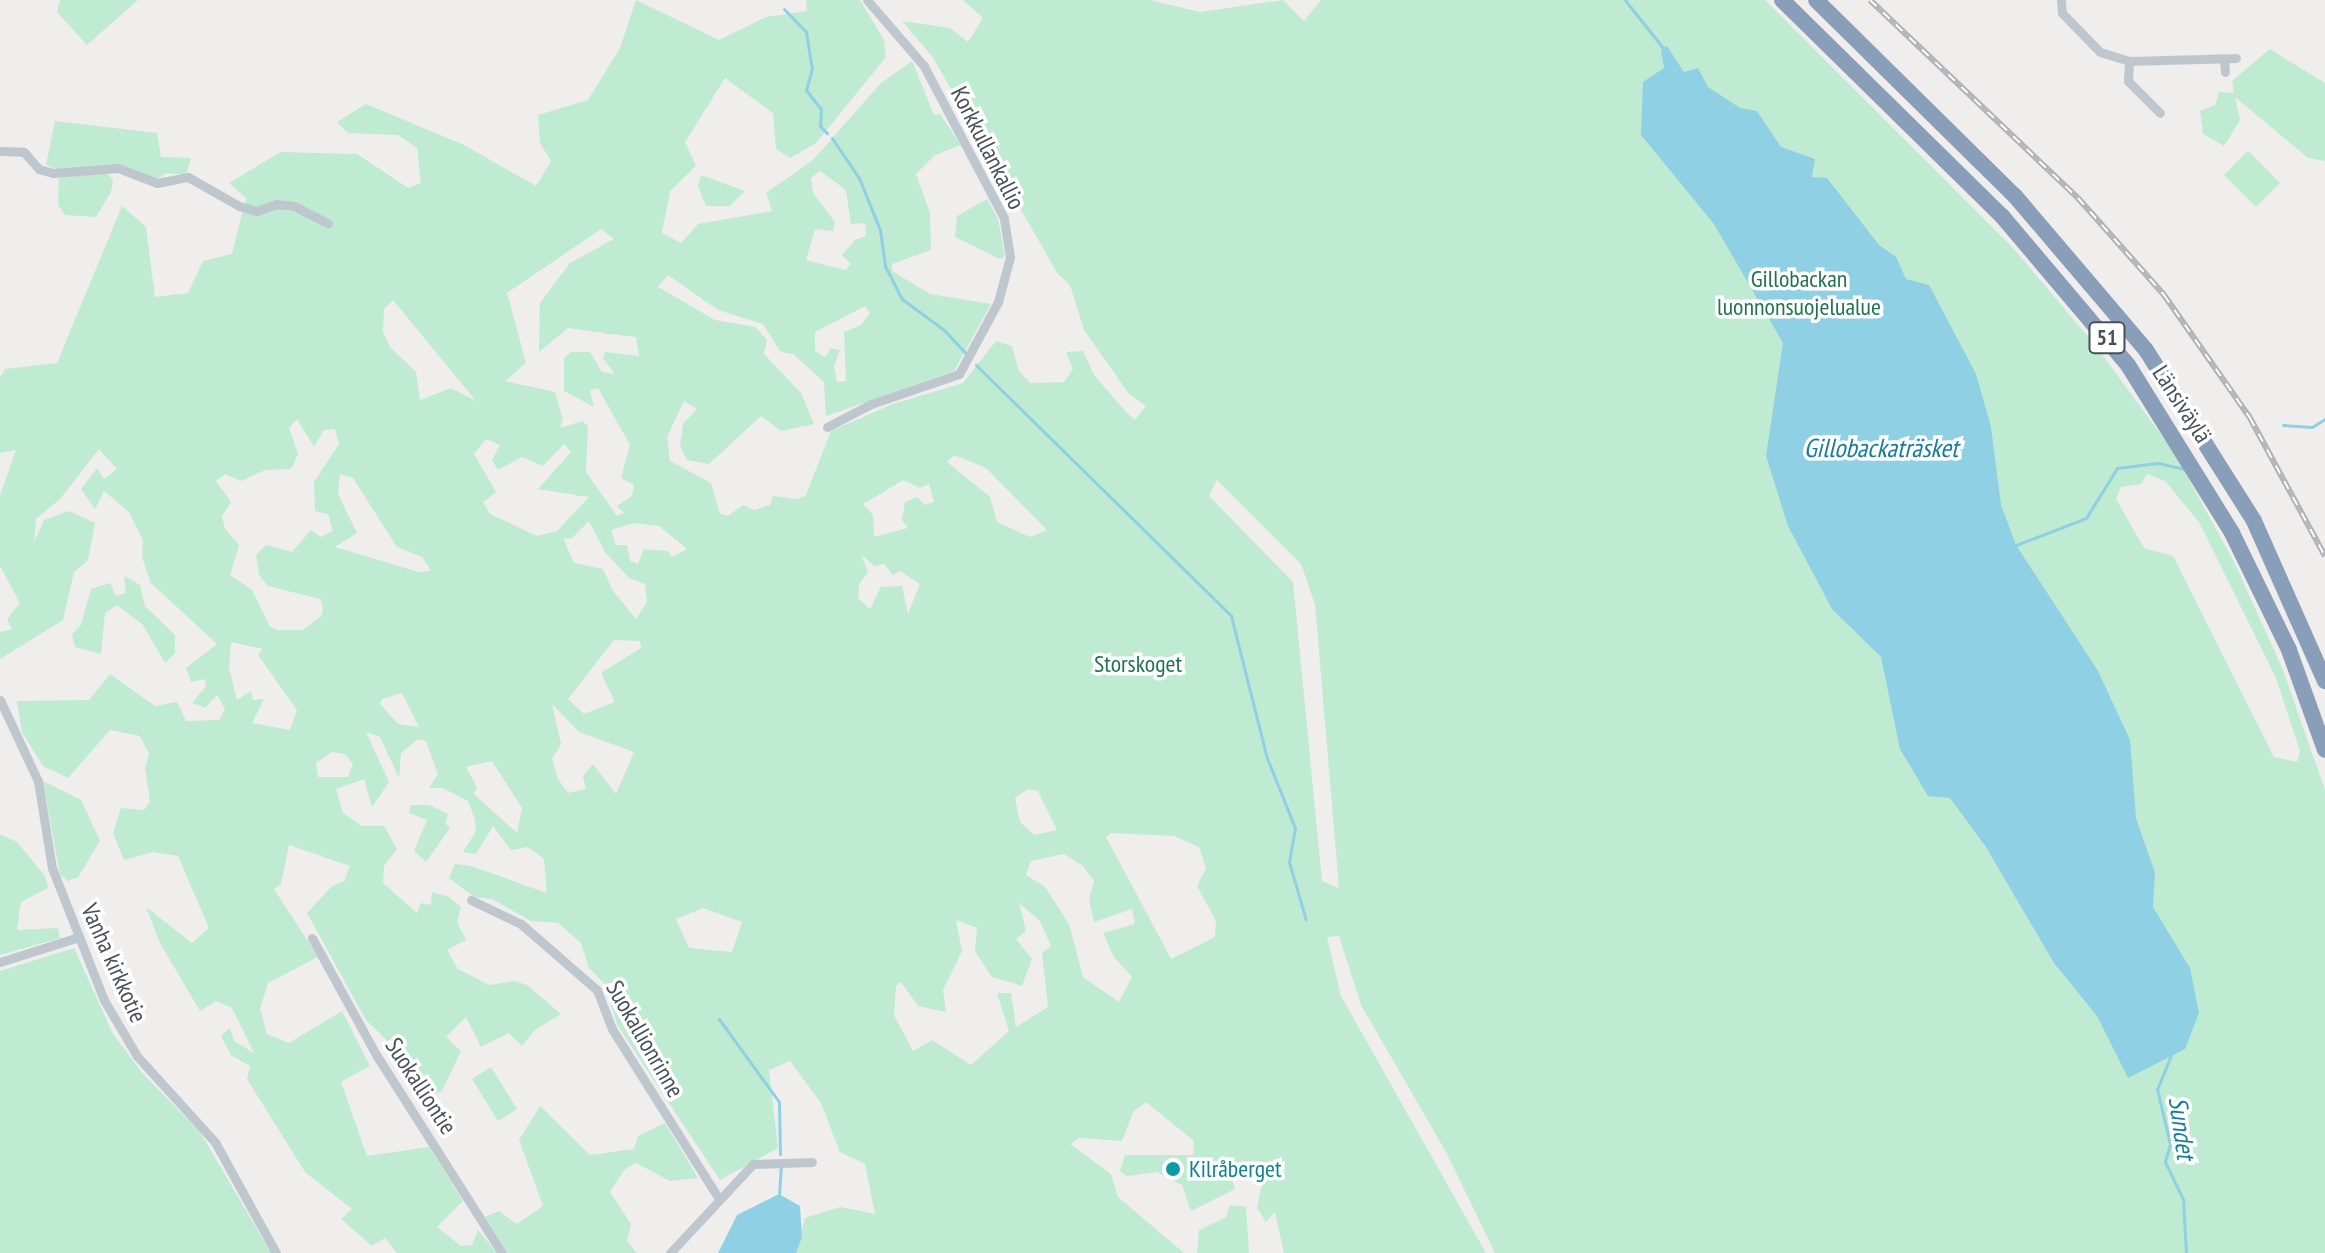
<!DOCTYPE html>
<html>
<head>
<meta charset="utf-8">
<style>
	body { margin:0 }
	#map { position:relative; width:2325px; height:1253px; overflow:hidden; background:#f0eded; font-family:"PT Sans Narrow",sans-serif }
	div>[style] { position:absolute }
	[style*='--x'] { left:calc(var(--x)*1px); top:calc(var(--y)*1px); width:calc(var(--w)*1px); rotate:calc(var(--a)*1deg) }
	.green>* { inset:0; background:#beebd1 }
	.water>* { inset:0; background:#8fd0e4 }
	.stream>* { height:3px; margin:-1.5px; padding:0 1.5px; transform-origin:1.5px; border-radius:1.5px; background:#8fd0e4 }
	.minor>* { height:9px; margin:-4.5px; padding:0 4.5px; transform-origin:4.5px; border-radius:4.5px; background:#bfc7ce }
	.motorway>* { height:16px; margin:-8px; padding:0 8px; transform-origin:8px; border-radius:8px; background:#889eb9 }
	.rail>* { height:6px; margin-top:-3px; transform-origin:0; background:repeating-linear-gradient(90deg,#fff 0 9px,#b0b2b7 0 18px); box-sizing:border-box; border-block:2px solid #b0b2b7 }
	.dots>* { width:22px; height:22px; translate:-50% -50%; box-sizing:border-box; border:4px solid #fff; border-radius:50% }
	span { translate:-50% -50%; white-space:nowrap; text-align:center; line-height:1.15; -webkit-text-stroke:7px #fff; paint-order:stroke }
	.shield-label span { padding:2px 6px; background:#fff; border:2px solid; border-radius:6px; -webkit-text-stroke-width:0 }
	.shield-label { font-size:22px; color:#475059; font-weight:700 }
	.street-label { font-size:24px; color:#475059 }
	.park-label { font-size:24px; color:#1e744c }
	.culture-label { font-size:24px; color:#0d838f }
	.left { translate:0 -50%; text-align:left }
	.water-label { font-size:26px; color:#177c9c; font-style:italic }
</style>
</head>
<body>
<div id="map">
	<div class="green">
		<div style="clip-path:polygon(60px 0,138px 0,87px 45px,57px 12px)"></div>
		<div style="clip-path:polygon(evenodd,636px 0,719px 40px,766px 17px,807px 11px,806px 0,860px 0,884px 40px,886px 57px,816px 143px,790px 158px,776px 149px,773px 113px,725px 78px,685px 142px,696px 166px,670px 191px,662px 233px,681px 243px,698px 224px,772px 211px,766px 193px,813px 160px,881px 83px,912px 61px,934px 115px,940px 114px,961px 145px,935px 155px,916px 174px,930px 213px,931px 250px,892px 264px,892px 271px,930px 294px,991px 304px,954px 371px,826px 416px,824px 382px,793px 354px,780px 351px,763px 324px,718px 310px,668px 275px,658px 287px,715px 320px,755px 327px,767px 340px,764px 354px,801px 393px,814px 424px,781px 431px,761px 416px,709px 464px,687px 460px,680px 446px,683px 424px,697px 409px,684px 401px,667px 437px,670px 461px,711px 483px,720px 514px,728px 516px,743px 505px,754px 510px,770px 505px,773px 496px,798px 499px,806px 495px,831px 431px,893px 404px,963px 383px,996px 341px,1012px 346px,1019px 371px,1030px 383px,1064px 382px,1073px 369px,1066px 352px,1083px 351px,1094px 375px,1126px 412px,1135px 420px,1146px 406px,1129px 394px,1084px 330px,1070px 285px,1058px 274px,932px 56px,902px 21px,950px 28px,968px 42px,983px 18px,963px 0,1150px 0,1200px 12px,1283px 0,1304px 21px,1321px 0,1765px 0,2013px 248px,2096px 346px,2175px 454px,2235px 564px,2283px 670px,2325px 790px,2325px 1253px,1495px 1253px,1446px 1152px,1361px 1005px,1339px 936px,1327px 937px,1341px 996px,1486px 1253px,1284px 1253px,1275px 1212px,1266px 1222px,1257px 1208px,1262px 1183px,1270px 1174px,1257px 1164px,1232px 1180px,1235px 1189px,1191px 1211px,1182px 1185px,1157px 1172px,1127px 1176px,1120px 1171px,1125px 1155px,1193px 1155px,1194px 1141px,1146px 1102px,1133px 1112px,1122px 1141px,1080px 1138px,1070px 1144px,1111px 1174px,1118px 1197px,1184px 1253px,796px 1253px,805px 1218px,840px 1207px,875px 1214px,865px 1164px,840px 1152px,821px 1103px,790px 1061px,769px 1070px,778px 1148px,720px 1180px,618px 1026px,610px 1003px,620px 1000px,620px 986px,609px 988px,589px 968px,581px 943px,558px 923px,531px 921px,492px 899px,474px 897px,449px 878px,455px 864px,471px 866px,547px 893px,544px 859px,528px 847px,511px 850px,493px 826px,476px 854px,463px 852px,476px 831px,475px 819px,468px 801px,443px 788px,429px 788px,438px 774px,426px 741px,418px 739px,401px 753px,399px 778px,380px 737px,366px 732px,389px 782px,372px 807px,364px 779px,336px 789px,343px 813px,362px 826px,384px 826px,397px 849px,384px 866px,383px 883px,417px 913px,421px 903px,431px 905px,432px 892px,449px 897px,461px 907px,457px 922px,466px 940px,447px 950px,458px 969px,489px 985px,515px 981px,527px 985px,561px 1014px,535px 1030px,522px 1046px,509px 1033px,481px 1047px,466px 1017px,446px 1037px,461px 1051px,442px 1091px,421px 1102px,408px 1061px,366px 1020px,307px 913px,332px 886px,344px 881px,350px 866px,289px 845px,281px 884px,274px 889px,318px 957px,268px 983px,260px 1009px,267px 1034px,289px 1043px,342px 1011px,370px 1066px,341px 1082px,367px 1156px,429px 1147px,463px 1201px,437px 1227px,461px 1246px,472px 1245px,478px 1230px,497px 1253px,397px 1253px,385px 1238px,372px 1246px,341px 1219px,352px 1209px,305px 1172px,247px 1079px,250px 1066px,231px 1055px,221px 1036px,230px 1028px,234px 1041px,254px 1053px,232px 1008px,216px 1001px,200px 1011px,160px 943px,146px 907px,192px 943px,209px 928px,178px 856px,153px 852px,124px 860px,113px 833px,121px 808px,144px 810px,150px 802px,145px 769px,149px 754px,140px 736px,110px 730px,68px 778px,43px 766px,22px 732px,17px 701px,89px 700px,110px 674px,155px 706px,177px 702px,186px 721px,219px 720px,225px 709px,217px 695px,205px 708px,192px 703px,206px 686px,205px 679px,191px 682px,186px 668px,217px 644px,151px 583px,142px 557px,143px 540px,129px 512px,104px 491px,95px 509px,81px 489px,97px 468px,104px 479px,117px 469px,99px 449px,60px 499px,36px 519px,34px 542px,44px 520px,69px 511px,95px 523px,88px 560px,74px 572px,63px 620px,0 659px,0 632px,12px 629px,7px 619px,20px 603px,0 566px,0 495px,16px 450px,0 453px,0 377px,5px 369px,57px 363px,122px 206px,146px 227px,155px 297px,188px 293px,203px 261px,232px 254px,246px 198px,229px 183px,281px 152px,357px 154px,408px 188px,421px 183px,417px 148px,398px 135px,348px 133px,337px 122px,366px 104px,464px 145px,536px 186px,551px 161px,540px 143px,538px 115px,588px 100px,620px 48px,636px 0,820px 171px,846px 190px,851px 224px,865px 223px,866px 236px,855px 240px,842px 255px,851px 264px,845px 270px,806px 260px,815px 229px,833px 231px,835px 222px,813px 193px,811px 178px,820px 171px,636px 0,601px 229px,614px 239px,570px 263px,540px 303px,539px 352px,568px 328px,636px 337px,639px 356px,605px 352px,603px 358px,615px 374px,602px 372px,590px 352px,571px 352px,564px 358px,564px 391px,594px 407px,590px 390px,598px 388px,630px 445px,621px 478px,634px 485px,632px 496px,617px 506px,624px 513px,617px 516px,586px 472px,588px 426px,582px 421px,560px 428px,563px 419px,555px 392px,505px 381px,526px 363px,507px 293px,601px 229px,636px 0,393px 300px,476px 401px,451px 388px,420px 400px,416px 372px,390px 347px,383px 332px,384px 309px,393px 300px,636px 0,865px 306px,870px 313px,861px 325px,844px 332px,846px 381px,837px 382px,834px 366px,840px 350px,831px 348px,825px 357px,815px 351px,815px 332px,865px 306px,636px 0,297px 419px,314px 447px,324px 430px,335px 429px,339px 444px,314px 482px,315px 511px,328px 514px,333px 531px,321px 537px,311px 530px,292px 552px,266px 545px,256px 555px,259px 575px,268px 586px,320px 599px,323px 607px,322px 615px,303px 630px,278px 630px,270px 627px,252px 590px,230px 575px,239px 545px,225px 529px,222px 516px,231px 502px,216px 481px,225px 474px,241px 481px,265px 470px,291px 469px,298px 454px,289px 428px,297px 419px,636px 0,486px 439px,500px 445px,492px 460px,498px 470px,522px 457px,543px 466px,564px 444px,571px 452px,538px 489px,589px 497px,557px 531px,537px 536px,490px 514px,483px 502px,496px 492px,474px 454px,486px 439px,636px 0,954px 455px,986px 468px,1047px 530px,1030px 537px,997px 522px,990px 497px,947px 462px,954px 455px,636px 0,340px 474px,353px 478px,397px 547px,422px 557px,431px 571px,419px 572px,335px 547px,357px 533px,338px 494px,340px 474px,636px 0,2147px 474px,2165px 481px,2199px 522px,2276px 678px,2300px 751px,2297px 762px,2274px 757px,2173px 556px,2144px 548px,2116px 499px,2121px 487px,2141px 484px,2147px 474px,636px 0,903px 480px,920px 488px,929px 484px,934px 502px,925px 505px,917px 497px,905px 502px,902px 520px,908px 528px,874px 537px,873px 515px,863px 504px,903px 480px,636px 0,1217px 480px,1301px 564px,1315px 604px,1339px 888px,1322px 881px,1293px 582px,1209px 496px,1217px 480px,636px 0,589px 521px,605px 552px,629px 578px,645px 584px,647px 602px,636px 619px,613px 591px,603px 569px,574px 563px,563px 538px,571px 539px,589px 521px,636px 0,634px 523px,659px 526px,687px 549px,672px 557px,668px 551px,644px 549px,638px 564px,630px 561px,627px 545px,616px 545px,611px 530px,634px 523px,636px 0,861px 554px,874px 566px,884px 564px,893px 575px,900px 571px,920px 584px,908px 614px,902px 586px,881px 587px,870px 609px,858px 598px,859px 585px,868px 572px,861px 554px,636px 0,614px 640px,640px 641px,641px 648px,601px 673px,615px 702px,584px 714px,568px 699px,614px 640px,636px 0,231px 642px,263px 649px,258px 655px,297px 710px,290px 730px,252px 723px,264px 699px,253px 700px,251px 691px,237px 700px,229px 668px,231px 642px,636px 0,402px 693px,419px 727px,398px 724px,380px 704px,382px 699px,402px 693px,636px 0,552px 704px,579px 732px,634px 752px,616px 794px,593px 764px,583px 776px,586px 789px,568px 793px,558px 779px,552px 759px,561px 744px,552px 704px,636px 0,332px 752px,345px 754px,353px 764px,348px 777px,318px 777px,316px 763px,332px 752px,636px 0,492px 761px,522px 808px,517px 833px,474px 794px,477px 787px,466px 767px,492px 761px,636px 0,1028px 789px,1038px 791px,1057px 830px,1034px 835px,1020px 822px,1015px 798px,1028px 789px,636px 0,1111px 833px,1174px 836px,1199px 847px,1206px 868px,1197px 886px,1216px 921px,1215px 937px,1171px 959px,1106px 837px,1111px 833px,636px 0,1064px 854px,1083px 866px,1094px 881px,1089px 900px,1094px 922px,1132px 909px,1135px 924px,1103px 933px,1114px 957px,1132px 977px,1119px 1002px,1083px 977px,1069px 924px,1045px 887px,1026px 875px,1031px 861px,1064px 854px,636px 0,1019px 903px,1040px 921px,1051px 946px,1042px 953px,1048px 1007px,1016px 1027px,1011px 993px,997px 993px,1009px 1031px,971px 1065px,932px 1040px,913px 1051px,894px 1015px,896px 986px,901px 982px,918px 1006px,946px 1012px,943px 990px,962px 951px,956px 920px,977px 928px,975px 951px,992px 977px,1022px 986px,1032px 959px,1016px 939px,1026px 931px,1019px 903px,636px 0,703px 908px,742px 922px,732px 952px,689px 948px,676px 919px,703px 908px)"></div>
		<div style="clip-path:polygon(2270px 49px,2325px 83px,2325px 161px,2308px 158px,2235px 97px,2240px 120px,2224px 146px,2203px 134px,2200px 111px,2215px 105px,2219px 92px,2234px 93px,2232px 81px)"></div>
		<div style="clip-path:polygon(55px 121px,157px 133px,161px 157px,191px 158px,186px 175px,167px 173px,156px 180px,123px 168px,60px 170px,46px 165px)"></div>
		<div style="clip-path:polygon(2248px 151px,2280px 183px,2256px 207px,2224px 175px)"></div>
		<div style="clip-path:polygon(106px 172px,113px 180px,111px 192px,96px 217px,65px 215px,58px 205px,59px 178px)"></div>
		<div style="clip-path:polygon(701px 175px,745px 191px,730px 206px,706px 206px,698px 186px)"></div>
		<div style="clip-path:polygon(987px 199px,998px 219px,1005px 256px,1000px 259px,955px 237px,957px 216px)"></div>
		<div style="clip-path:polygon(124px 576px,140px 585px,145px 606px,175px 635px,175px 653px,165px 663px,143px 625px,117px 605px,105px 613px,101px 654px,75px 647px,72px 634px,81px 625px,91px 589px,110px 583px,116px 596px,126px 593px)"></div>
		<div style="clip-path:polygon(43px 781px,81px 800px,100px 841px,78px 877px,68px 881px,60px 875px)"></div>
		<div style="clip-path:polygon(411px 805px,429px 805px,448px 814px,445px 823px,450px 828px,426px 862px,414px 851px,427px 820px,409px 813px)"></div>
		<div style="clip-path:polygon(0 834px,17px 842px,45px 876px,48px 888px,21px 902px,17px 930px,58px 928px,60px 938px,0 955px)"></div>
		<div style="clip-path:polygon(74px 948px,113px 1034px,143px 1074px,200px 1132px,271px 1253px,0 1253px,0 971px)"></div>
		<div style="clip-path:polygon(491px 1067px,517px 1109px,498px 1121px,472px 1079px)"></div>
		<div style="clip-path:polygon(540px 1106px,590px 1155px,634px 1149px,638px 1136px,665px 1123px,698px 1178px,670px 1181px,636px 1163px,624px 1170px,610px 1192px,631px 1224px,627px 1241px,637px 1253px,508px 1253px,485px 1217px,499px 1211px,517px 1224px,543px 1206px,519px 1140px)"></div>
		<div style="clip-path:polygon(1230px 1205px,1246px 1207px,1249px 1253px,1197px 1253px,1199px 1230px,1226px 1217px)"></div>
	</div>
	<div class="water">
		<div style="clip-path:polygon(1667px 46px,1684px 72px,1698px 68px,1708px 87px,1740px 108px,1757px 111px,1781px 147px,1815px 159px,1812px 177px,1827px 178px,1879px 245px,1896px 257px,1906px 279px,1929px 285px,1976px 374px,1991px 427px,2001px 505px,2016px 545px,2098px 671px,2130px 740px,2136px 818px,2155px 873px,2153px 907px,2190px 968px,2199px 1013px,2185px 1049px,2128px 1078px,2097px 1016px,2054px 963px,1986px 847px,1950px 798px,1928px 796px,1900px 749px,1881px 657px,1832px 609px,1788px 526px,1766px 456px,1783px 343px,1714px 224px,1641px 135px,1643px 82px,1664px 68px,1661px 50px)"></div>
		<div style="clip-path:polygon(779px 1194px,800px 1206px,802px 1237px,796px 1253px,718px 1253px,737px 1215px)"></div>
	</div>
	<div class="stream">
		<div style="--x:1625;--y:0;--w:61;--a:51.6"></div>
		<div style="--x:784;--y:9;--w:32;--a:46"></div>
		<div style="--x:806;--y:32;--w:36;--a:81"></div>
		<div style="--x:812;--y:68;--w:23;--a:105"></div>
		<div style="--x:806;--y:90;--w:24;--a:52"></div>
		<div style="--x:821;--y:109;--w:17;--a:93"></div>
		<div style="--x:820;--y:126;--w:10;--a:45"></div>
		<div style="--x:832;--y:138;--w:48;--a:56"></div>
		<div style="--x:859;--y:178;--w:56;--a:68"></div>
		<div style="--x:880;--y:230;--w:36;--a:82"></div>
		<div style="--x:885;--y:266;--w:37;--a:63"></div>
		<div style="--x:902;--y:299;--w:52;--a:36.4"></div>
		<div style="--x:944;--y:330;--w:34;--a:47"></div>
		<div style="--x:976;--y:365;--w:358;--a:44.5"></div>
		<div style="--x:1231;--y:616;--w:146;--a:75.8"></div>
		<div style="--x:1267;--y:758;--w:75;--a:68.2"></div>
		<div style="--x:1295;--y:828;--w:35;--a:100"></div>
		<div style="--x:1289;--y:862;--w:60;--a:73.7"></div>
		<div style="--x:2283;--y:425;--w:29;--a:4"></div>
		<div style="--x:2312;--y:427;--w:15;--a:-32"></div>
		<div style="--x:2016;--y:545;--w:75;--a:-21.1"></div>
		<div style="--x:2086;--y:518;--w:59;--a:-58.2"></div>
		<div style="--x:2117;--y:468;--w:41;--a:-7"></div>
		<div style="--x:2158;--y:463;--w:27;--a:13"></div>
		<div style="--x:719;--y:1019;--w:102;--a:54.1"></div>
		<div style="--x:779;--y:1102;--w:52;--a:88.9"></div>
		<div style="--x:2171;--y:1055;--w:37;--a:112"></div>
		<div style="--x:2157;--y:1089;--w:57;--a:76.7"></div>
		<div style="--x:2170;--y:1144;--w:19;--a:106"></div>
		<div style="--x:2165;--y:1162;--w:41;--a:64.1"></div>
		<div style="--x:2183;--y:1199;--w:54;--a:86.8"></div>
		<div style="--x:779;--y:1194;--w:30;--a:-86"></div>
	</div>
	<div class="minor">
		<div style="--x:2061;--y:0;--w:13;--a:86"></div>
		<div style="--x:2062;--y:13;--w:54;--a:45.7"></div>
		<div style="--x:2100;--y:52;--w:30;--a:17"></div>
		<div style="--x:2129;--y:61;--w:20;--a:93"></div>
		<div style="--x:2128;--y:81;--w:45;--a:45"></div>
		<div style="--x:2224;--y:59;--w:13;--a:86"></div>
		<div style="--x:2129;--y:61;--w:107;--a:-1.6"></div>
		<div style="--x:0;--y:151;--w:24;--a:2"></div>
		<div style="--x:24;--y:152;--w:23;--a:49"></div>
		<div style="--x:39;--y:169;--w:15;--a:16"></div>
		<div style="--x:53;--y:173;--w:65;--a:-4.4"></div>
		<div style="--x:118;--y:168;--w:42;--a:21"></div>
		<div style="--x:157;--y:183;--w:32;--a:-11"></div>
		<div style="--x:188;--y:177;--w:59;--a:29.6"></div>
		<div style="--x:239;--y:206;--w:19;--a:16"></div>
		<div style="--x:257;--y:211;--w:20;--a:-20"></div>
		<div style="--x:276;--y:204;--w:18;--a:6"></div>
		<div style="--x:294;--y:206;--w:38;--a:27"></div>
		<div style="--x:827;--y:427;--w:50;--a:-27.6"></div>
		<div style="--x:871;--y:404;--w:93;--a:-18.8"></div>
		<div style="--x:959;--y:374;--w:82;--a:-61.6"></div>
		<div style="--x:998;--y:302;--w:47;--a:-75.1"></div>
		<div style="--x:1010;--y:257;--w:39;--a:-99"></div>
		<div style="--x:1004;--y:218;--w:172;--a:-117.8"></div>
		<div style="--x:924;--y:66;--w:87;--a:-130.8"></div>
		<div style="--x:0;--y:700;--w:89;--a:64.9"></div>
		<div style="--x:38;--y:781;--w:88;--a:80.9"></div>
		<div style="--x:52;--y:868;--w:142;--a:68.5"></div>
		<div style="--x:104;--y:1000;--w:65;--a:59.5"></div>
		<div style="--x:137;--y:1056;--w:116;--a:47.8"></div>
		<div style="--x:215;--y:1142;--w:127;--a:61.2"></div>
		<div style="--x:471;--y:900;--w:55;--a:25.6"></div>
		<div style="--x:521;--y:924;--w:101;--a:41"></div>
		<div style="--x:597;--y:990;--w:42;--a:69"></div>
		<div style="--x:612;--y:1029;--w:199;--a:57.8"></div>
		<div style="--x:312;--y:938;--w:135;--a:61.2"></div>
		<div style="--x:377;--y:1056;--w:233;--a:57.6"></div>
		<div style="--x:0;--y:962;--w:83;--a:-17.6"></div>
		<div style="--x:670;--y:1253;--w:122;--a:-47"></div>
		<div style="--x:753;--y:1164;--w:59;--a:-1.9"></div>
	</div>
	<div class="motorway">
		<div style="--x:1782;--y:0;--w:308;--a:44.5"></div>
		<div style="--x:2002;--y:216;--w:195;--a:49.8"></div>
		<div style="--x:2128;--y:365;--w:198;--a:58.2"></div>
		<div style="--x:2232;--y:533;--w:130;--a:64"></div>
		<div style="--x:2289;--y:650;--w:106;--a:70.2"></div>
		<div style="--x:1816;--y:0;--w:279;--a:44.6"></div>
		<div style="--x:2015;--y:196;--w:202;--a:49.6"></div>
		<div style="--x:2146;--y:350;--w:202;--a:57.7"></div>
		<div style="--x:2254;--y:521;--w:175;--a:66.1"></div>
	</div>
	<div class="rail">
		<div style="--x:1870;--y:0;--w:287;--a:43.6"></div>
		<div style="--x:2078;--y:198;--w:130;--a:48.4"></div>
		<div style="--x:2164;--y:295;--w:150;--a:55"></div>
		<div style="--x:2250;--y:418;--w:157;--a:61.5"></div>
	</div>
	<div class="dots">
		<div style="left:1173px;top:1169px;background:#0f9aa8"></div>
	</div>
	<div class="shield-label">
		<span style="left:2107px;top:338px">51</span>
	</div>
	<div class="street-label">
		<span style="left:988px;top:148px;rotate:63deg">Korkkullankallio</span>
		<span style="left:2182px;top:404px;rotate:57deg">Länsiväylä</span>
		<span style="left:114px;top:963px;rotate:66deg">Vanha kirkkotie</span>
		<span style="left:645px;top:1039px;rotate:60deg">Suokallionrinne</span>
		<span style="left:421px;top:1086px;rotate:57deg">Suokalliontie</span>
	</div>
	<div class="park-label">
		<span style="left:1799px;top:293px">Gillobackan<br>luonnonsuojelualue</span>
		<span style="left:1138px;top:664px">Storskoget</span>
	</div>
	<div class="culture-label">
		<span class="left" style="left:1189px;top:1169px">Kilråberget</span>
	</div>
	<div class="water-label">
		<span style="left:1881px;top:448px">Gillobackaträsket</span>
		<span style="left:2182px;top:1128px;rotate:82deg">Sundet</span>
	</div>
</div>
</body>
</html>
